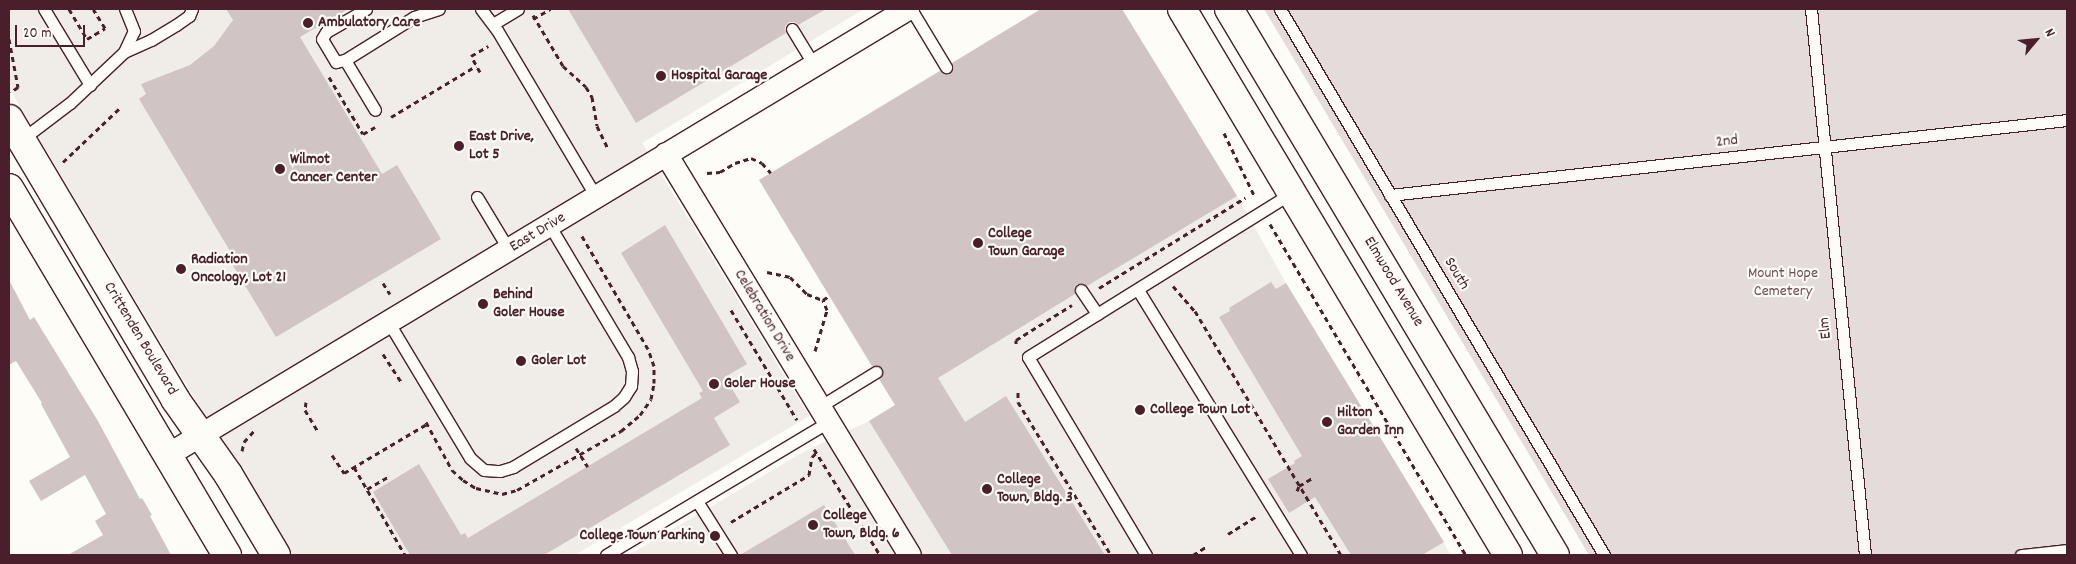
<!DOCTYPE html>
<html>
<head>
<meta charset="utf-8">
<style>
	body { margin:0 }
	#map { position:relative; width:2076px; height:564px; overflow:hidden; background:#fdfcf7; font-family:Dekko,sans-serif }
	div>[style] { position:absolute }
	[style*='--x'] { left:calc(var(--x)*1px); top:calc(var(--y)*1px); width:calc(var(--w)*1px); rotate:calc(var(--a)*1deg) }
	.built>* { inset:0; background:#f0ece8 }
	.green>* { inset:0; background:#e3dcda }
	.building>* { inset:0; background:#d0c5c4 }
	.path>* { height:3px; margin-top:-1.5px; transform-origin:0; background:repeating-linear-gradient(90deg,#4a1f2b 0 5px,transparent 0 9px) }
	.roads { filter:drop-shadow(1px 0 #4a1f2b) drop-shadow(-1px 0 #4a1f2b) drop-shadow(0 1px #4a1f2b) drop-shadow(0 -1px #4a1f2b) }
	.lane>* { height:11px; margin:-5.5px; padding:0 5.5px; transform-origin:5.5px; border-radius:5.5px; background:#fdfcf7 }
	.street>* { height:22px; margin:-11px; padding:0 11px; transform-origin:11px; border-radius:11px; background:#fdfcf7 }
	.secondary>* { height:28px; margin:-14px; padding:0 14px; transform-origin:14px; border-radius:14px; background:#fdfcf7 }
	.primary>* { height:28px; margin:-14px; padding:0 14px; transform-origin:14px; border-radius:14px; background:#fdfcf7 }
	.dots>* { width:14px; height:14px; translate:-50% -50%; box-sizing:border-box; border:2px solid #fdfcf7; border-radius:50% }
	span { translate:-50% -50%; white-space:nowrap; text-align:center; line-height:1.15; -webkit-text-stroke:4.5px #fdfcf7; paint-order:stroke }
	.poi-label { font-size:16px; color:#4a1f2b; font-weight:700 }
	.left { translate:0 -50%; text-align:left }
	.right { translate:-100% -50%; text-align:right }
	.street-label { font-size:16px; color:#4a1f2b }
	.park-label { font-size:16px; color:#704e57 }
	.frame { position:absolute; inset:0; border:10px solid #4a1f2b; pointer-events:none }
	.north { position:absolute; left:2011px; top:15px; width:50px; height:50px; -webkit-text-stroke:4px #fdfcf7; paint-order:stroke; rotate:62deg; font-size:14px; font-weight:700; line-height:20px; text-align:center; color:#4a1f2b }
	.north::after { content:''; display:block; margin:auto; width:18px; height:22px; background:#4a1f2b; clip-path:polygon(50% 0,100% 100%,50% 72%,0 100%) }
	.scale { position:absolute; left:15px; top:25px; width:70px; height:22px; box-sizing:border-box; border:2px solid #4a1f2b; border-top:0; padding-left:6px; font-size:15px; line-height:18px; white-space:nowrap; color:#4a1f2b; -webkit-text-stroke:4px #fdfcf7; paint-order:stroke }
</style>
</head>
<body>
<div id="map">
	<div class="built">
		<div style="clip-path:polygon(9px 9px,864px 9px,642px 143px,809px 416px,575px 555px,288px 555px,9px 88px)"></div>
		<div style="clip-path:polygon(1041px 9px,1121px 9px,1237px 196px,1286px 283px,1451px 555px,629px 555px,807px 450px,869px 421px,895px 405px,759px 180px)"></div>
	</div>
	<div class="green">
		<div style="clip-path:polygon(1264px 9px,2067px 9px,2067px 555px,1589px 555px)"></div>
	</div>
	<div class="building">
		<div style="clip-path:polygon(226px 9px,348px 9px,300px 37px,382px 174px,397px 165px,441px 239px,276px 337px,226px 254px,230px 251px,139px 99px,146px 94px,141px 84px,190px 65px,214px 46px,233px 20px)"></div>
		<div style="clip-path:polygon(568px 9px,826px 9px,798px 25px,795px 22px,789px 22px,785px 26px,786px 33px,636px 123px)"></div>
		<div style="clip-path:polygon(1041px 9px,1122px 9px,1237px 196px,1087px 286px,1084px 283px,1077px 284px,1074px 287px,1075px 294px,938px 378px,965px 422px,1006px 396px,1105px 555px,952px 555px,869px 421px,895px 405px,879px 379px,883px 375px,883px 369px,879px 365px,872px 366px,759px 180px,940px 71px,946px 74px,950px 73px,953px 67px,952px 63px)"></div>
		<div style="clip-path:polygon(665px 225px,747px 364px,725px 377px,740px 402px,714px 418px,730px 445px,544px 555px,410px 555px,373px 492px,419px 464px,461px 535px,465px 533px,468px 538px,702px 398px,699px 393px,703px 391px,621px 253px)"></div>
		<div style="clip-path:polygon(9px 280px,30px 320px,34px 317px,98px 421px,140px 499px,142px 498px,152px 515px,150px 516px,171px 555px,68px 555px,103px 535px,95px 521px,106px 514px,85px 475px,41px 501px,29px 481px,70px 457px,41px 404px,42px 403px,16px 361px,9px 365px)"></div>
		<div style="clip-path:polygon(1271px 282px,1276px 289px,1286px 283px,1444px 542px,1422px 555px,1351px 555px,1315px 497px,1289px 513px,1268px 479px,1295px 463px,1294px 461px,1302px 456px,1219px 317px,1230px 311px,1229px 308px)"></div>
		<div style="clip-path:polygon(824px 505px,855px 555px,740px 555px)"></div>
	</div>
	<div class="path">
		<div style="--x:69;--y:9;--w:35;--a:59"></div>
		<div style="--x:87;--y:39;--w:21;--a:-31"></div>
		<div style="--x:105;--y:28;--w:22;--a:-122"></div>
		<div style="--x:533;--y:15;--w:59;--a:59.5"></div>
		<div style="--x:563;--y:66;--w:31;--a:42"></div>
		<div style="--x:586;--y:87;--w:12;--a:59"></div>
		<div style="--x:592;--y:97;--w:29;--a:80"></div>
		<div style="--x:597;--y:126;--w:25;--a:64"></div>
		<div style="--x:533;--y:19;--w:20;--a:-30"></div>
		<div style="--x:9;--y:39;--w:49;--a:79.4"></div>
		<div style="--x:18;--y:87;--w:9;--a:144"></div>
		<div style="--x:480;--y:72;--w:18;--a:-119"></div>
		<div style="--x:471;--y:56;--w:20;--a:-30"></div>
		<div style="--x:329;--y:77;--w:66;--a:59.2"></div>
		<div style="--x:363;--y:134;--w:14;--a:-30"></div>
		<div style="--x:391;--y:117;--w:99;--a:-31"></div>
		<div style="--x:1224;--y:133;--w:71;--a:64.2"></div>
		<div style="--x:63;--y:162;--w:80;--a:-43.5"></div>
		<div style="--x:707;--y:173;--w:13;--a:-4"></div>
		<div style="--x:720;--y:172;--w:17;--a:-31"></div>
		<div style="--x:735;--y:163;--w:17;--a:-17"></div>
		<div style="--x:751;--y:158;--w:12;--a:24"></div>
		<div style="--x:762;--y:163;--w:13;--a:48"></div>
		<div style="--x:1270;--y:224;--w:385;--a:59.4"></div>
		<div style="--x:767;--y:272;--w:24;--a:12"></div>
		<div style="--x:790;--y:277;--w:24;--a:45"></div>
		<div style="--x:807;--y:294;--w:17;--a:21"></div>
		<div style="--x:823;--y:300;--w:7;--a:-34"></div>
		<div style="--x:383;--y:283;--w:13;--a:58"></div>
		<div style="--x:1173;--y:286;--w:33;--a:49"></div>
		<div style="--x:1195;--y:311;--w:284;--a:59.1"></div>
		<div style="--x:1099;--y:288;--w:172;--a:-31.7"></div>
		<div style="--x:731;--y:310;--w:128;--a:59"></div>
		<div style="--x:1016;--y:344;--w:4;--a:-90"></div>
		<div style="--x:1016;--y:340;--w:66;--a:-32"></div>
		<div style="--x:815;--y:351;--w:43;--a:-73.7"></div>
		<div style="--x:827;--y:310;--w:11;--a:-112"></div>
		<div style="--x:383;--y:354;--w:33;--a:57"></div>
		<div style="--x:1018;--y:392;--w:10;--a:90"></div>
		<div style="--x:1018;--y:402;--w:179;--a:58.7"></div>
		<div style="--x:306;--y:402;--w:8;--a:97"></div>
		<div style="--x:305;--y:410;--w:26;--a:59"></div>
		<div style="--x:426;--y:422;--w:55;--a:61.6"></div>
		<div style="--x:452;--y:470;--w:15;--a:42"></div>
		<div style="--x:463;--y:480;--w:15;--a:32"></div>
		<div style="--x:476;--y:488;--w:27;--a:13"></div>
		<div style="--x:502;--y:494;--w:16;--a:-15"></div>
		<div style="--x:517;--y:490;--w:120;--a:-29.6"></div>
		<div style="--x:621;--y:431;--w:25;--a:-40"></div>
		<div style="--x:640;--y:415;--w:19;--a:-55"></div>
		<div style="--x:651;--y:399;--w:16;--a:-79"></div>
		<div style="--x:654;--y:383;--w:17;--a:-90"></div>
		<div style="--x:654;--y:366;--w:18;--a:-109"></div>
		<div style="--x:648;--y:349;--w:131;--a:-120.3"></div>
		<div style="--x:576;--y:448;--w:22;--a:58"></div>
		<div style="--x:814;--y:449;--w:125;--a:58.1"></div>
		<div style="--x:242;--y:451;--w:9;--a:-77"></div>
		<div style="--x:244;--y:442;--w:15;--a:-48"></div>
		<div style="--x:332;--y:455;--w:22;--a:56"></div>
		<div style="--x:344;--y:473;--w:96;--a:-30.6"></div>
		<div style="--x:354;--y:467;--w:102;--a:59.9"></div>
		<div style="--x:367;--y:489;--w:24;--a:-30"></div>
		<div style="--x:1297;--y:491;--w:5;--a:-68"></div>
		<div style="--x:1299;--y:486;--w:17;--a:-31"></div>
		<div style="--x:731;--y:522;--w:91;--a:-31.1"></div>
		<div style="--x:809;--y:475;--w:18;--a:-81"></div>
		<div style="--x:812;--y:457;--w:6;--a:-45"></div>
		<div style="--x:1228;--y:534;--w:34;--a:-32"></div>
		<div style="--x:1193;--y:555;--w:15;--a:-32"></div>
	</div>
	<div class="roads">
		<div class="lane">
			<div style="--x:44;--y:9;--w:89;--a:58.8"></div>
			<div style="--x:366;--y:9;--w:46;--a:150.1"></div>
			<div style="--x:326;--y:32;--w:8;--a:120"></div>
			<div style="--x:322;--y:39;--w:27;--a:59"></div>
			<div style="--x:336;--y:62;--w:9;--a:-13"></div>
			<div style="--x:345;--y:60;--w:81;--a:-31.9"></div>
			<div style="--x:414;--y:17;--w:26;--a:-18"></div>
			<div style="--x:481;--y:9;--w:26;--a:53"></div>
			<div style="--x:497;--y:30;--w:194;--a:59.3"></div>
			<div style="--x:911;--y:9;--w:68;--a:58.9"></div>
			<div style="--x:1280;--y:9;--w:635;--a:59.31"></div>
			<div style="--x:1811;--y:9;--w:549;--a:84.35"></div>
			<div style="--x:493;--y:24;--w:29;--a:-31"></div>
			<div style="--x:792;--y:29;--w:42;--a:58.6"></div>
			<div style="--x:124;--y:52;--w:23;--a:-65"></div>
			<div style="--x:134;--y:31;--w:24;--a:-112"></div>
			<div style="--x:345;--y:60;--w:58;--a:59"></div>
			<div style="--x:21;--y:140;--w:61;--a:-37.1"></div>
			<div style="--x:70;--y:103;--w:74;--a:-43.4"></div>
			<div style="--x:124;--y:52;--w:30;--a:-24"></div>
			<div style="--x:151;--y:40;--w:29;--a:-31"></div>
			<div style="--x:176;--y:25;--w:16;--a:-35"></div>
			<div style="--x:189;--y:16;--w:8;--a:-67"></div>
			<div style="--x:1390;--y:195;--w:681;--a:-6.32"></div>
			<div style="--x:477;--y:197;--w:62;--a:58.9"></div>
			<div style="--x:1081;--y:290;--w:29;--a:56"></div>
			<div style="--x:1138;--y:290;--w:311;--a:58.4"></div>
			<div style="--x:389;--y:323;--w:157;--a:59"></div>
			<div style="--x:470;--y:458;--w:18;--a:41"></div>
			<div style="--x:484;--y:470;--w:16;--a:4"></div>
			<div style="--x:500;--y:471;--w:14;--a:-17"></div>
			<div style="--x:513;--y:467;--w:118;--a:-31.1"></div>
			<div style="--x:614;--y:406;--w:13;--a:-42"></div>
			<div style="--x:624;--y:397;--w:13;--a:-58"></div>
			<div style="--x:631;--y:386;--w:15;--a:-86"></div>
			<div style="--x:632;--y:371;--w:15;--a:-106"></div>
			<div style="--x:628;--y:357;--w:152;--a:-120.8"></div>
			<div style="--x:819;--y:407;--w:67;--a:-31.6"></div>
			<div style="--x:697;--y:501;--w:64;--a:57.8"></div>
			<div style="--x:606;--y:555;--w:259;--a:-30.9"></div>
			<div style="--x:1146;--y:555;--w:230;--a:-120.8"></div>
			<div style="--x:1028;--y:357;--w:310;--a:-31.9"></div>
			<div style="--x:2021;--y:555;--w:46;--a:-6.2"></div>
		</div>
		<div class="street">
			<div style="--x:666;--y:154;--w:469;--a:58.7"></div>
			<div style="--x:168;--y:455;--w:864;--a:-31.08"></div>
		</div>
		<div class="secondary">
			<div style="--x:9;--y:119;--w:326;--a:59.3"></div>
			<div style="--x:175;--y:399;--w:92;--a:54.8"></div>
			<div style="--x:228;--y:474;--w:94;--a:59.3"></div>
			<div style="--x:9;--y:188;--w:427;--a:59.3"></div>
		</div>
		<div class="primary">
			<div style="--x:1182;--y:9;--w:636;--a:59.16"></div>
			<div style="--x:1229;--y:9;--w:636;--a:59.16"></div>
		</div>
	</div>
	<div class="dots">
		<div style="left:308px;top:23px;background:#4a1f2b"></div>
		<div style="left:661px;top:76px;background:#4a1f2b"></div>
		<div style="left:459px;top:146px;background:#4a1f2b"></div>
		<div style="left:280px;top:169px;background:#4a1f2b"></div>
		<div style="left:978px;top:243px;background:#4a1f2b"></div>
		<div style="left:181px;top:269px;background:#4a1f2b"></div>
		<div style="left:483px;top:304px;background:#4a1f2b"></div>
		<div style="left:521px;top:361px;background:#4a1f2b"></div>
		<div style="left:714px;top:384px;background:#4a1f2b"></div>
		<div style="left:1140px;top:410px;background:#4a1f2b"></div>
		<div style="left:1327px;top:422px;background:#4a1f2b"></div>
		<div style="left:987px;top:489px;background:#4a1f2b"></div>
		<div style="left:813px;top:525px;background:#4a1f2b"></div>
		<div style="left:715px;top:536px;background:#4a1f2b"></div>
	</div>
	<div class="poi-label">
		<span class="left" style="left:318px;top:23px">Ambulatory Care</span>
		<span class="left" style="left:671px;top:76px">Hospital Garage</span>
		<span class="left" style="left:469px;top:146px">East Drive,<br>Lot 5</span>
		<span class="left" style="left:290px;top:169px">Wilmot<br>Cancer Center</span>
		<span class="left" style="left:988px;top:243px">College<br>Town Garage</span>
		<span class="left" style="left:191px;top:269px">Radiation<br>Oncology, Lot 21</span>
		<span class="left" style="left:493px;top:304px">Behind<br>Goler House</span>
		<span class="left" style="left:531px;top:361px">Goler Lot</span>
		<span class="left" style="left:724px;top:384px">Goler House</span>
		<span class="left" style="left:1150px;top:410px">College Town Lot</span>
		<span class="left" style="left:1337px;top:422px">Hilton<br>Garden Inn</span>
		<span class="left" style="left:997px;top:489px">College<br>Town, Bldg. 3</span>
		<span class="left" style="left:823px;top:525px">College<br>Town, Bldg. 6</span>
		<span class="right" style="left:705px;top:536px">College Town Parking</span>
	</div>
	<div class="street-label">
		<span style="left:1727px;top:142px;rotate:-6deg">2nd</span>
		<span style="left:538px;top:233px;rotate:-31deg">East Drive</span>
		<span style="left:1456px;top:274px;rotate:59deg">South</span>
		<span style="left:1393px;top:282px;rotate:59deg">Elmwood Avenue</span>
		<span style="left:764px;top:316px;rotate:59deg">Celebration Drive</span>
		<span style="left:1826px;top:328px;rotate:-96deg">Elm</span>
		<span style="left:140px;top:339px;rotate:59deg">Crittenden Boulevard</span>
	</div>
	<div class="park-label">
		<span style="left:1783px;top:283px">Mount Hope<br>Cemetery</span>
	</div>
	<div class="frame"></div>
	<div class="north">N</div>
	<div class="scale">20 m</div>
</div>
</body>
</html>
